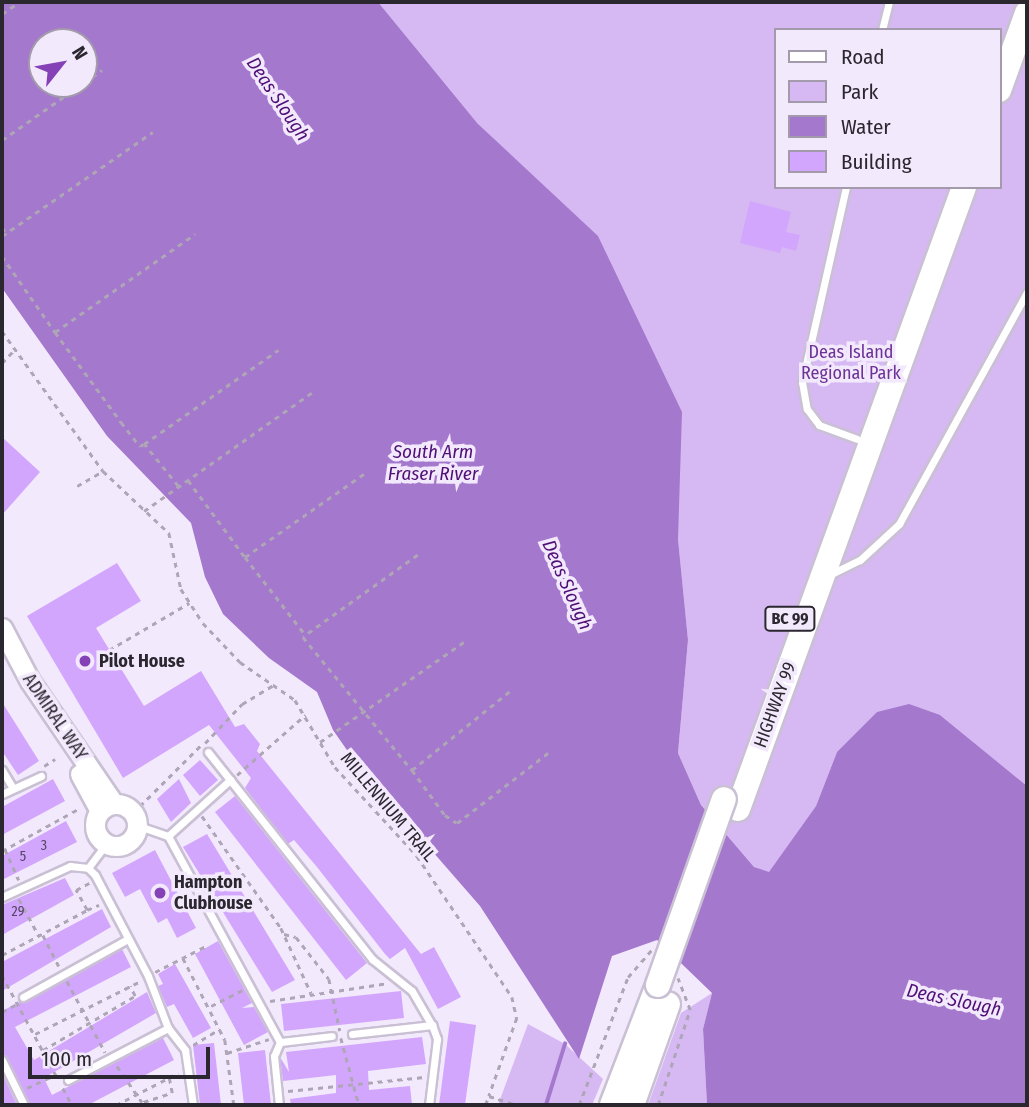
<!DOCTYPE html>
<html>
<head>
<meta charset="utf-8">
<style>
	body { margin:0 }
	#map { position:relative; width:1029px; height:1107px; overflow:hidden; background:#f3e9fd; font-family:"Fira Sans Condensed",sans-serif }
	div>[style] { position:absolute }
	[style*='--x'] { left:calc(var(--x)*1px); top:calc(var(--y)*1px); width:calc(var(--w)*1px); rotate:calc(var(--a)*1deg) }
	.green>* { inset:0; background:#d6b9f3 }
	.water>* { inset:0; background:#a478cc }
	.stream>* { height:3.5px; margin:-1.75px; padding:0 1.75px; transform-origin:1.75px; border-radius:1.75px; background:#a478cc }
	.building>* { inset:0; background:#d3a6fd }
	.path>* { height:2.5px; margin-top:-1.25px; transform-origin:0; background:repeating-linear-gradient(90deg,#aea6b6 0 5px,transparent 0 10px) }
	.roads { filter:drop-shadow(2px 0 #cac0d4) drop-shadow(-2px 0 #cac0d4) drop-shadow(0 2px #cac0d4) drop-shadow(0 -2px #cac0d4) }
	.lane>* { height:7px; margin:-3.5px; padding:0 3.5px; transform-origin:3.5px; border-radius:3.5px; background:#fff }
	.secondary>* { height:19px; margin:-9.5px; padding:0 9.5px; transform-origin:9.5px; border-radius:9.5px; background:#fff }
	.secondary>.ring { margin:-9.5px; padding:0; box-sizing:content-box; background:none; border:19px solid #fff; border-radius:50% }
	.highway>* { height:24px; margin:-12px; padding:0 12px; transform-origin:12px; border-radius:12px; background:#fff }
	.bridges { filter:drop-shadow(2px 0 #cac0d4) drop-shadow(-2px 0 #cac0d4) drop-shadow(0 2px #cac0d4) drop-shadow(0 -2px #cac0d4) }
	.highway-bridge>* { height:24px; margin:-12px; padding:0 12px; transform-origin:12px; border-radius:12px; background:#fff }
	.dots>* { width:19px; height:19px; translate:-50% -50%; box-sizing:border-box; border:4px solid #f3e9fd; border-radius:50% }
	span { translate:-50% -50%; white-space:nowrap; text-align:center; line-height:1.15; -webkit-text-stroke:7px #f3e9fd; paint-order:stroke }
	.number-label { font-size:14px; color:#554762 }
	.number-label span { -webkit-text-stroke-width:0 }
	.shield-label span { padding:2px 5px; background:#f3e9fd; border:2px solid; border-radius:5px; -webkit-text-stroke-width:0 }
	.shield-label { font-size:16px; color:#2b272f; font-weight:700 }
	.park-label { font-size:18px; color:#6c3296 }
	.poi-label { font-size:18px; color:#2b272f; font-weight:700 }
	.left { translate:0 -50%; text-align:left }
	.street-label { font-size:18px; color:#2b272f }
	.water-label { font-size:19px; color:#4f0f76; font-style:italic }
	.frame { position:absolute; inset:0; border:4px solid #2b272f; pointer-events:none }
	.legend { position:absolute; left:774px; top:28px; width:228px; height:161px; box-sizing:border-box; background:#f3e9fd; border:2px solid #a39bab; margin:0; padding:9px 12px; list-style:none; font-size:21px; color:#2b272f }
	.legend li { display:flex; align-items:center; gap:14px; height:35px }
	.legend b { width:35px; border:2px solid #a39bab }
	.north { position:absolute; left:28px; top:28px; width:70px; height:70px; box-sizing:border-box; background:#f3e9fd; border:2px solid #a39bab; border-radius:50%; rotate:59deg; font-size:19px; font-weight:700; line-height:28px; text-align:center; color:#2b272f }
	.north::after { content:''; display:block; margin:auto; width:24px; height:32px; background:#8442b6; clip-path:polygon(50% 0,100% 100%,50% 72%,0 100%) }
	.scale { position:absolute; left:28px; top:1047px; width:182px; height:32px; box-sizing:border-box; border:4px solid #2b272f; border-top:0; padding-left:9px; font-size:21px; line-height:24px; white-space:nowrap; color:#2b272f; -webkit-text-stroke:5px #f3e9fd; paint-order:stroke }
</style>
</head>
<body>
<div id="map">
	<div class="green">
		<div style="clip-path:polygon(evenodd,378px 2px,1027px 2px,1027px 786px,940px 715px,837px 752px,816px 806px,769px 873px,754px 867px,701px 805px,678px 753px,688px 640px,678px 539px,478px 124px,378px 2px,775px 30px,999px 30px,999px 187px,775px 187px,775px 30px)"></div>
		<div style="clip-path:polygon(712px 993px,703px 1029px,707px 1105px,648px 1105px,681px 1013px)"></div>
		<div style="clip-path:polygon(528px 1024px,565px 1044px,603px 1079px,592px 1105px,498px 1105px)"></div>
	</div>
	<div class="water">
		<div style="clip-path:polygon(evenodd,2px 2px,378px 2px,478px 124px,598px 236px,682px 412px,678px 539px,688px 640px,678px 753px,701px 805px,754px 867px,769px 872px,816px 806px,837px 752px,877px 712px,909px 704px,940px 715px,1027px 786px,1027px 1105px,707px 1105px,703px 1029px,712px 993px,657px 940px,612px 956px,579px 1059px,480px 906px,358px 766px,333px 730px,317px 692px,269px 658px,223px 614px,205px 577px,191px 523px,107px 436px,2px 288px,2px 2px,42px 42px,84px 42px,84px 84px,42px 84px,42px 42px)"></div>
	</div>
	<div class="stream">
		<div style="--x:546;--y:1105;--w:64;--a:-72.7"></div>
	</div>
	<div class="building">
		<div style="clip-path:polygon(750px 201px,791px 212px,786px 232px,800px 235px,796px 251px,782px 247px,780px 253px,740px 243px)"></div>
		<div style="clip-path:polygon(2px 437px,40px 472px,2px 515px)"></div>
		<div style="clip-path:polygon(117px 563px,141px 601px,96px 628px,144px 706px,201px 671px,235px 727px,244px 724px,260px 744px,257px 751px,421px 954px,434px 947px,461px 997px,438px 1009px,405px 948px,390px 959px,385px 954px,317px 867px,294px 840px,288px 844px,245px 788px,251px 778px,209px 725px,123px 778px,27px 616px)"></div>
		<div style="clip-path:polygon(2px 702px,39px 761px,18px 775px,2px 751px)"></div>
		<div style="clip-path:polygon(200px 760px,218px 780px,200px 796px,183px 775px)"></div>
		<div style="clip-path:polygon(53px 779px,65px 801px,2px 835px,2px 807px)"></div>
		<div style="clip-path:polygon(179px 779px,191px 803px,171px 822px,157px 799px)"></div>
		<div style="clip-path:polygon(235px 796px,367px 963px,346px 980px,215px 812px)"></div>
		<div style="clip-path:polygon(66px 821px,77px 842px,2px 880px,2px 856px)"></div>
		<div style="clip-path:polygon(207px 834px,295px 980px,272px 992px,183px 847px)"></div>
		<div style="clip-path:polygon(155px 850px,196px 928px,177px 938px,167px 918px,158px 923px,140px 889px,125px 897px,112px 873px)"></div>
		<div style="clip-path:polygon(65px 878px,74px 895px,2px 935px,2px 905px)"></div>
		<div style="clip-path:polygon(102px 909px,111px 927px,2px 991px,2px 962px)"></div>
		<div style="clip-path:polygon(218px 941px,252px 1003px,242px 1008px,254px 1007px,268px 1032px,244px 1045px,195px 954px)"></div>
		<div style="clip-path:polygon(122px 949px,131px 967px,15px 1027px,34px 1060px,147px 992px,156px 1013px,44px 1078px,52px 1095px,163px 1038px,174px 1060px,88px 1105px,30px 1105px,2px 1054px,2px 1011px)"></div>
		<div style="clip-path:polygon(175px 964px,211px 1028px,193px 1038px,174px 1004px,167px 1007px,158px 986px,163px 984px,158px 974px)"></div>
		<div style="clip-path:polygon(401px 991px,404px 1018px,284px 1031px,281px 1004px)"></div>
		<div style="clip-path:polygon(450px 1021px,476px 1025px,465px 1105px,439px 1105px)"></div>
		<div style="clip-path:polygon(422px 1037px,426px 1064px,368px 1071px,369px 1090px,410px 1086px,412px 1105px,291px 1105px,290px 1099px,336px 1093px,336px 1075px,283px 1081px,280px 1057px,289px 1072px,286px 1052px)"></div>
		<div style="clip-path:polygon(214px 1043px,221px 1105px,200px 1105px,193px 1045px)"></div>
		<div style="clip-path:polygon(265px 1050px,271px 1105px,244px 1105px,238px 1053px)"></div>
		<div style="clip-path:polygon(2px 1073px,17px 1105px,2px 1105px)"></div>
	</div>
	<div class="path">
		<div style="--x:2;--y:14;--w:21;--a:-35"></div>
		<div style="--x:84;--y:83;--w:22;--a:-36"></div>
		<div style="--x:2;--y:140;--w:98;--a:-35"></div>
		<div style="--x:2;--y:227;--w:7;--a:56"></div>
		<div style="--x:2;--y:236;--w:183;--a:-34.6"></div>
		<div style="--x:2;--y:256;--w:93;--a:55.1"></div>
		<div style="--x:55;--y:332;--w:171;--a:-35"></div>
		<div style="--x:2;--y:331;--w:173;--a:54.2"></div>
		<div style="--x:103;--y:471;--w:91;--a:43.2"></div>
		<div style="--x:169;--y:533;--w:57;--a:77.9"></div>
		<div style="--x:181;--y:589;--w:40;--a:57.1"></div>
		<div style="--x:203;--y:623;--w:54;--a:46.5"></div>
		<div style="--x:240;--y:662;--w:67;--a:34.6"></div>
		<div style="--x:295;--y:700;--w:78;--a:59.2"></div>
		<div style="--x:335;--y:767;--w:121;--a:47.3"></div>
		<div style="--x:417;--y:856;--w:170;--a:56"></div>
		<div style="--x:512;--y:997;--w:22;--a:77"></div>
		<div style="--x:517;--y:1018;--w:83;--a:109.7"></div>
		<div style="--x:55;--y:332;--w:112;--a:53.7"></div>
		<div style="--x:121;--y:422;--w:31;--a:52"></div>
		<div style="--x:140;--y:446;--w:4;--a:-27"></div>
		<div style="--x:2;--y:363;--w:19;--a:-47"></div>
		<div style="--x:188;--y:480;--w:96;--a:53.5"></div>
		<div style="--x:245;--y:557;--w:150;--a:-35"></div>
		<div style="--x:77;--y:486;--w:30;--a:-30"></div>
		<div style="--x:178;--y:486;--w:54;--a:-129"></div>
		<div style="--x:144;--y:444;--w:164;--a:-35"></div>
		<div style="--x:144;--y:511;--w:207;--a:-35.2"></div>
		<div style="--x:418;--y:555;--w:141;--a:144.5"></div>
		<div style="--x:303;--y:637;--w:172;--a:50.7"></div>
		<div style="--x:412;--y:770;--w:126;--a:-38.9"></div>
		<div style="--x:245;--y:557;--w:96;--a:52.2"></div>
		<div style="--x:109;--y:650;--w:93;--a:-30.4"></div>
		<div style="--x:320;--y:742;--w:175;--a:-34.8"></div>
		<div style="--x:205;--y:743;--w:54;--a:-46.5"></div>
		<div style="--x:242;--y:704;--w:37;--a:-31"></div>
		<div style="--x:44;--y:766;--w:13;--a:-32"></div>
		<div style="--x:412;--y:770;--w:56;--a:53.7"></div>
		<div style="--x:445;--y:815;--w:14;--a:34"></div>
		<div style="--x:457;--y:823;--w:115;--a:-37.6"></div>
		<div style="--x:237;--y:775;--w:91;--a:-41.4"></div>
		<div style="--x:140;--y:806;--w:85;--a:-45"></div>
		<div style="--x:202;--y:816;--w:137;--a:54.8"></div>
		<div style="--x:281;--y:928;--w:72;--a:65.2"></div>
		<div style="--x:5;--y:849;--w:34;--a:66"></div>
		<div style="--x:2;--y:851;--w:89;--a:-28.9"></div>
		<div style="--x:19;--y:899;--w:42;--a:61.6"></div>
		<div style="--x:87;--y:910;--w:13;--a:-23"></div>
		<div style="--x:284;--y:934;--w:12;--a:14"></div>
		<div style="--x:296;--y:937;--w:53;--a:51.8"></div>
		<div style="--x:329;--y:979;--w:53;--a:78.1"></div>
		<div style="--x:43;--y:935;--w:35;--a:63"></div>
		<div style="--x:2;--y:955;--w:96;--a:-27.9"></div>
		<div style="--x:87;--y:910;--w:23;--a:-119"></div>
		<div style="--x:76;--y:890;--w:17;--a:-28"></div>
		<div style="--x:183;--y:958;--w:92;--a:62.9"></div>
		<div style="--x:225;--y:1040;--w:66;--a:82.1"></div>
		<div style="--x:155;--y:972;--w:59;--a:-27"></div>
		<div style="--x:2;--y:975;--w:118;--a:61.7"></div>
		<div style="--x:67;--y:981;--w:81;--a:61.8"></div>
		<div style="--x:270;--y:1001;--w:118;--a:-8.7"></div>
		<div style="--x:211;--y:1006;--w:35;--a:-27"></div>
		<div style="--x:2;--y:1012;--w:15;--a:-28"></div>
		<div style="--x:35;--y:1034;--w:119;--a:-26.6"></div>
		<div style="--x:341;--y:1038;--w:69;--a:75"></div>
		<div style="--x:193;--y:1045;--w:31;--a:-31"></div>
		<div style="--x:43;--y:1050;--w:107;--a:-30.4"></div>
		<div style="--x:135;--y:996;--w:11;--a:-117"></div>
		<div style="--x:227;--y:1053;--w:44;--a:-18.4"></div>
		<div style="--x:117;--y:1066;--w:44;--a:55.2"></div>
		<div style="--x:27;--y:1088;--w:31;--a:-25"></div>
		<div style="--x:63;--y:1088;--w:19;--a:62"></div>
		<div style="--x:288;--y:1091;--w:137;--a:-5.9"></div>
		<div style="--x:116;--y:1105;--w:70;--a:-27.3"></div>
		<div style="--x:134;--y:1105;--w:40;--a:-18"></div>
		<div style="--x:172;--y:1093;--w:15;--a:-101"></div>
		<div style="--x:485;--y:1105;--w:10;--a:-66"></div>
		<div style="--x:489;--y:1096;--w:28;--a:18"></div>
		<div style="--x:579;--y:1105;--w:137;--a:-69.1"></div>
		<div style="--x:628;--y:977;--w:37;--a:-49"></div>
		<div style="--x:658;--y:1105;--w:100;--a:-71.4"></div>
		<div style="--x:690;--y:1010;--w:34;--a:-111"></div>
	</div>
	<div class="roads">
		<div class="lane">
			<div style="--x:882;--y:30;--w:29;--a:-76"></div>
			<div style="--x:846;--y:187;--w:200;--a:102.7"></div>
			<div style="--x:802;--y:382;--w:27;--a:80"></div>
			<div style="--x:807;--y:409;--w:20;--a:53"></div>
			<div style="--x:819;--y:425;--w:40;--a:20.2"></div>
			<div style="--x:831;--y:574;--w:32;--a:-26"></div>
			<div style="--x:860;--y:560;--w:53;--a:-42.7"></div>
			<div style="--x:899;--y:524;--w:265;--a:-61.1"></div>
			<div style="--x:208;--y:752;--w:264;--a:51.6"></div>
			<div style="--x:372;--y:959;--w:51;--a:38.7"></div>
			<div style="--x:412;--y:991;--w:39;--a:60"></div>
			<div style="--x:2;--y:770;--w:21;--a:59"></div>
			<div style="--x:2;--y:794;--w:43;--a:-24.8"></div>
			<div style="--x:136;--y:825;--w:34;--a:19"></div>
			<div style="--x:168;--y:836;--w:84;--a:-42.1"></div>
			<div style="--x:168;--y:836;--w:234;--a:61.5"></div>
			<div style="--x:280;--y:1042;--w:15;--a:113"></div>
			<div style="--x:274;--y:1056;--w:49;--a:84.2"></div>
			<div style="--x:88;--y:868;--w:31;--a:-53"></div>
			<div style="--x:2;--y:897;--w:75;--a:-24.5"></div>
			<div style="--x:70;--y:866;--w:18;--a:6"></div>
			<div style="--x:88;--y:868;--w:10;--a:45"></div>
			<div style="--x:95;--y:875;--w:114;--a:62.3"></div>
			<div style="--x:148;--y:976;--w:56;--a:69"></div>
			<div style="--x:168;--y:1028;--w:28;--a:52"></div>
			<div style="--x:185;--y:1050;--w:56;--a:81.7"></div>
			<div style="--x:23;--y:997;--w:118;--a:-29"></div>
			<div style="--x:352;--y:1034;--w:81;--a:-6.4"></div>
			<div style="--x:432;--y:1025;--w:15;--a:70"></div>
			<div style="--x:437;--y:1039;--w:66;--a:96.9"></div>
			<div style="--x:280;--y:1042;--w:52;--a:-6.6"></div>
			<div style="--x:2;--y:1060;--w:50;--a:63.9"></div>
			<div style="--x:68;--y:1080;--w:113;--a:-27.5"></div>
		</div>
		<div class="secondary">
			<div style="--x:2;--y:628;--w:60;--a:62.2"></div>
			<div style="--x:30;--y:681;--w:149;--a:55.7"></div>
			<div style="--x:80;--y:774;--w:42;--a:61.6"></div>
			<div class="ring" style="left:95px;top:804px;width:23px;height:23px"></div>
		</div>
		<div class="highway">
			<div style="--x:999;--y:90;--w:82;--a:-70"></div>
			<div style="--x:738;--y:809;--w:662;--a:-70.03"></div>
			<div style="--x:612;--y:1105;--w:129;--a:-69"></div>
			<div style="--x:632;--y:1105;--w:107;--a:-70.4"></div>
		</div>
	</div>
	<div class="bridges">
		<div class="highway-bridge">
			<div style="--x:658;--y:985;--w:197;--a:-70.5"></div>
		</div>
	</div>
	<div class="dots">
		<div style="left:85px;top:661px;background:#8442b6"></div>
		<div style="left:160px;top:893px;background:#8442b6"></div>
	</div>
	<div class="number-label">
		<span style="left:44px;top:846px">3</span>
		<span style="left:23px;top:857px">5</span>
		<span style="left:18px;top:912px">29</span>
	</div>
	<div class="shield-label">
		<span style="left:790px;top:619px">BC 99</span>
	</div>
	<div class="park-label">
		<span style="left:851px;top:363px">Deas Island<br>Regional Park</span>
	</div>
	<div class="poi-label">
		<span class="left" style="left:99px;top:661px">Pilot House</span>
		<span class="left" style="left:174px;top:893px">Hampton<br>Clubhouse</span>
	</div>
	<div class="street-label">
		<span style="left:775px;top:705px;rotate:-70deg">HIGHWAY 99</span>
		<span style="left:55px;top:717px;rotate:56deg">ADMIRAL WAY</span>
		<span style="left:388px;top:807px;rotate:50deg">MILLENNIUM TRAIL</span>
	</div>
	<div class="water-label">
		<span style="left:278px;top:99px;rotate:56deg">Deas Slough</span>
		<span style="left:433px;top:463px">South Arm<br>Fraser River</span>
		<span style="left:567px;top:585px;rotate:66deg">Deas Slough</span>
		<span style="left:954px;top:1000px;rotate:12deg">Deas Slough</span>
	</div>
	<div class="frame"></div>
	<ul class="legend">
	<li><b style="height:9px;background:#fff"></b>Road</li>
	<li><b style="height:19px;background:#d6b9f3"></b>Park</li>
	<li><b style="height:19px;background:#a478cc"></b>Water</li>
	<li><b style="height:19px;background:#d3a6fd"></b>Building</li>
	</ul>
	<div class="north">N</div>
	<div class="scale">100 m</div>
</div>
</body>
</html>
